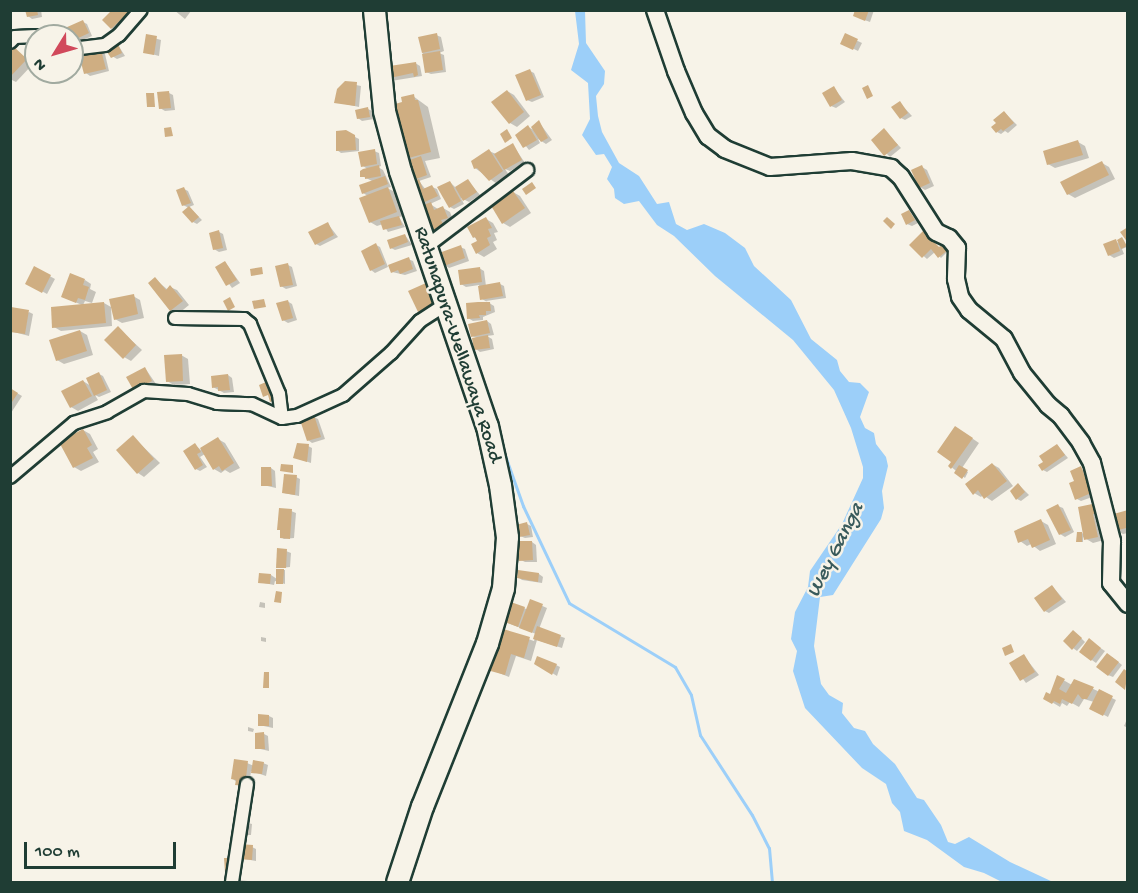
<!DOCTYPE html>
<html>
<head>
<meta charset="utf-8">
<style>
	body { margin:0 }
	#map { position:relative; width:1138px; height:893px; overflow:hidden; background:#f7f3e8; font-family:"Gochi Hand",sans-serif }
	div>[style] { position:absolute }
	[style*='--x'] { left:calc(var(--x)*1px); top:calc(var(--y)*1px); width:calc(var(--w)*1px); rotate:calc(var(--a)*1deg) }
	.water>* { inset:0; background:#9ccff9 }
	.shadow>* { inset:0; background:#0003 }
	.stream>* { height:3px; margin:-1.5px; padding:0 1.5px; transform-origin:1.5px; border-radius:1.5px; background:#9ccff9 }
	.building>* { inset:0; background:#cfae82 }
	.roads { filter:drop-shadow(2px 0 #1f3d34) drop-shadow(-2px 0 #1f3d34) drop-shadow(0 2px #1f3d34) drop-shadow(0 -2px #1f3d34) }
	.street>* { height:12px; margin:-6px; padding:0 6px; transform-origin:6px; border-radius:6px; background:#f7f3e8 }
	.secondary>* { height:16px; margin:-8px; padding:0 8px; transform-origin:8px; border-radius:8px; background:#f7f3e8 }
	.highway>* { height:21px; margin:-10.5px; padding:0 10.5px; transform-origin:10.5px; border-radius:10.5px; background:#f7f3e8 }
	span { translate:-50% -50%; white-space:nowrap; text-align:center; line-height:1.15; -webkit-text-stroke:5px #f7f3e8; paint-order:stroke }
	.street-label { font-size:20px; color:#1f3d34 }
	.water-label { font-size:21px; color:#385a5b; font-style:italic }
	.frame { position:absolute; inset:0; border:12px solid #1f3d34; pointer-events:none }
	.north { position:absolute; left:24px; top:24px; width:60px; height:60px; box-sizing:border-box; background:#f7f3e8; border:2px solid #a1aaa0; border-radius:50%; rotate:233deg; font-size:16px; font-weight:700; line-height:24px; text-align:center; color:#1f3d34 }
	.north::after { content:''; display:block; margin:auto; width:21px; height:27px; background:#d1495b; clip-path:polygon(50% 0,100% 100%,50% 72%,0 100%) }
	.scale { position:absolute; left:24px; top:842px; width:152px; height:27px; box-sizing:border-box; border:3px solid #1f3d34; border-top:0; padding-left:8px; font-size:18px; line-height:21px; white-space:nowrap; color:#1f3d34; -webkit-text-stroke:4px #f7f3e8; paint-order:stroke }
</style>
</head>
<body>
<div id="map">
	<div class="water">
		<div style="clip-path:polygon(575px 11px,585px 11px,586px 43px,605px 71px,604px 84px,596px 96px,598px 116px,602px 132px,619px 163px,639px 176px,657px 204px,669px 202px,676px 224px,687px 230px,704px 224px,725px 233px,745px 248px,754px 266px,791px 300px,811px 339px,837px 360px,840px 371px,849px 382px,860px 383px,869px 392px,860px 417px,865px 428px,874px 433px,876px 444px,886px 457px,888px 466px,882px 491px,884px 508px,881px 519px,833px 595px,820px 597px,814px 646px,821px 684px,829px 695px,843px 703px,842px 713px,854px 728px,865px 731px,873px 744px,895px 764px,917px 798px,924px 800px,941px 825px,948px 842px,955px 844px,969px 837px,1010px 862px,1053px 882px,1002px 882px,984px 873px,964px 867px,927px 840px,904px 831px,900px 812px,892px 803px,886px 784px,862px 768px,805px 708px,793px 671px,797px 651px,791px 639px,795px 612px,808px 587px,810px 571px,842px 524px,863px 478px,863px 467px,851px 428px,834px 390px,793px 340px,715px 276px,674px 236px,657px 225px,639px 201px,624px 204px,615px 198px,614px 189px,607px 179px,612px 167px,604px 154px,596px 155px,582px 135px,590px 119px,588px 83px,571px 70px,579px 44px)"></div>
	</div>
	<div class="shadow">
		<div style="clip-path:polygon(27px 10px,41px 10px,42px 17px,32px 19px,28px 16px)"></div>
		<div style="clip-path:polygon(114px 10px,127px 10px,132px 15px,116px 30px,112px 28px)"></div>
		<div style="clip-path:polygon(174px 10px,190px 10px,191px 11px,185px 19px)"></div>
		<div style="clip-path:polygon(856px 10px,874px 10px,870px 22px,859px 18px)"></div>
		<div style="clip-path:polygon(83px 22px,87px 24px,92px 36px,76px 43px,70px 36px)"></div>
		<div style="clip-path:polygon(436px 35px,441px 37px,444px 51px,439px 53px,444px 55px,446px 72px,431px 74px,426px 72px,420px 38px)"></div>
		<div style="clip-path:polygon(845px 35px,862px 43px,858px 51px,842px 43px)"></div>
		<div style="clip-path:polygon(147px 36px,161px 40px,159px 56px,144px 52px)"></div>
		<div style="clip-path:polygon(118px 45px,125px 56px,117px 59px,112px 56px)"></div>
		<div style="clip-path:polygon(13px 48px,33px 64px,16px 82px,10px 79px,10px 51px)"></div>
		<div style="clip-path:polygon(101px 51px,105px 54px,109px 71px,90px 76px,86px 73px)"></div>
		<div style="clip-path:polygon(415px 63px,420px 66px,422px 76px,391px 81px,387px 78px)"></div>
		<div style="clip-path:polygon(530px 71px,534px 73px,544px 97px,532px 102px,527px 100px)"></div>
		<div style="clip-path:polygon(346px 83px,361px 86px,359px 107px,336px 102px)"></div>
		<div style="clip-path:polygon(834px 88px,845px 102px,836px 108px,831px 106px)"></div>
		<div style="clip-path:polygon(507px 91px,514px 95px,530px 116px,517px 127px,510px 123px)"></div>
		<div style="clip-path:polygon(169px 93px,173px 95px,175px 110px,165px 111px,160px 108px)"></div>
		<div style="clip-path:polygon(413px 96px,428px 107px,440px 158px,425px 161px,431px 177px,419px 181px,426px 190px,432px 187px,437px 189px,441px 199px,430px 204px,438px 209px,443px 208px,450px 212px,454px 222px,438px 237px,431px 233px,402px 159px,404px 103px)"></div>
		<div style="clip-path:polygon(900px 103px,912px 116px,905px 120px,901px 118px)"></div>
		<div style="clip-path:polygon(368px 109px,372px 111px,374px 119px,362px 121px,358px 118px)"></div>
		<div style="clip-path:polygon(1004px 112px,1017px 125px,1008px 133px,1005px 131px,1001px 134px,997px 132px)"></div>
		<div style="clip-path:polygon(539px 122px,552px 140px,546px 144px,538px 139px,540px 143px,529px 150px,517px 135px,528px 127px,536px 131px)"></div>
		<div style="clip-path:polygon(884px 130px,901px 148px,890px 157px,873px 140px)"></div>
		<div style="clip-path:polygon(345px 132px,359px 139px,359px 151px,341px 153px,337px 150px)"></div>
		<div style="clip-path:polygon(1078px 142px,1085px 146px,1089px 158px,1055px 168px,1048px 164px)"></div>
		<div style="clip-path:polygon(513px 145px,525px 163px,510px 171px,505px 169px,509px 175px,497px 184px,475px 168px,489px 151px,496px 154px)"></div>
		<div style="clip-path:polygon(374px 151px,379px 153px,381px 166px,378px 167px,383px 170px,391px 187px,387px 188px,395px 192px,404px 216px,399px 217px,405px 227px,388px 232px,383px 224px,377px 226px,370px 222px,368px 196px,363px 193px,372px 181px,362px 176px,369px 170px,363px 166px)"></div>
		<div style="clip-path:polygon(1102px 163px,1109px 167px,1115px 179px,1075px 198px,1068px 194px)"></div>
		<div style="clip-path:polygon(922px 167px,927px 170px,934px 186px,925px 190px,920px 187px)"></div>
		<div style="clip-path:polygon(468px 181px,480px 195px,469px 202px,461px 198px,464px 204px,454px 209px,450px 207px,450px 182px,456px 188px)"></div>
		<div style="clip-path:polygon(184px 189px,188px 191px,194px 205px,189px 207px,202px 220px,197px 224px,193px 222px,189px 208px,183px 205px)"></div>
		<div style="clip-path:polygon(513px 192px,520px 196px,531px 213px,510px 227px,503px 223px,492px 204px)"></div>
		<div style="clip-path:polygon(909px 211px,918px 223px,912px 226px,907px 224px)"></div>
		<div style="clip-path:polygon(486px 219px,493px 223px,498px 232px,494px 233px,497px 240px,493px 242px,497px 249px,484px 257px,477px 253px,473px 245px,480px 241px,474px 237px)"></div>
		<div style="clip-path:polygon(328px 224px,338px 237px,320px 246px,316px 244px)"></div>
		<div style="clip-path:polygon(219px 232px,223px 234px,227px 250px,219px 252px,214px 249px)"></div>
		<div style="clip-path:polygon(405px 235px,412px 245px,395px 250px,391px 248px)"></div>
		<div style="clip-path:polygon(1122px 239px,1127px 247px,1122px 249px,1124px 254px,1114px 258px,1109px 255px,1115px 241px,1120px 244px)"></div>
		<div style="clip-path:polygon(376px 245px,380px 247px,388px 267px,408px 259px,413px 261px,417px 271px,405px 275px,392px 272px,390px 266px,375px 273px,371px 270px)"></div>
		<div style="clip-path:polygon(911px 245px,940px 248px,946px 246px,949px 250px,941px 258px,935px 252px,927px 259px)"></div>
		<div style="clip-path:polygon(460px 247px,465px 249px,469px 261px,449px 268px,445px 265px)"></div>
		<div style="clip-path:polygon(225px 262px,240px 283px,232px 288px,217px 267px)"></div>
		<div style="clip-path:polygon(288px 265px,292px 267px,297px 286px,286px 289px,281px 286px)"></div>
		<div style="clip-path:polygon(35px 268px,55px 279px,47px 294px,27px 283px)"></div>
		<div style="clip-path:polygon(479px 268px,484px 271px,486px 286px,500px 284px,504px 286px,506px 298px,486px 301px,494px 306px,495px 312px,483px 317px,483px 320px,473px 321px,468px 318px,489px 303px,482px 299px,479px 285px,466px 287px,461px 284px)"></div>
		<div style="clip-path:polygon(155px 279px,168px 290px,170px 287px,177px 290px,189px 305px,178px 314px,171px 310px)"></div>
		<div style="clip-path:polygon(85px 280px,91px 284px,90px 289px,96px 292px,92px 303px,85px 301px,83px 305px,104px 303px,111px 307px,112px 326px,61px 331px,54px 327px,82px 305px,63px 297px)"></div>
		<div style="clip-path:polygon(426px 285px,430px 287px,439px 307px,424px 314px,419px 311px)"></div>
		<div style="clip-path:polygon(133px 296px,140px 300px,144px 318px,122px 323px,115px 319px)"></div>
		<div style="clip-path:polygon(287px 301px,292px 304px,297px 320px,288px 323px,283px 320px)"></div>
		<div style="clip-path:polygon(29px 312px,33px 314px,29px 336px,10px 331px)"></div>
		<div style="clip-path:polygon(487px 321px,491px 324px,494px 335px,487px 336px,492px 339px,494px 349px,480px 352px,476px 349px,477px 338px,472px 336px)"></div>
		<div style="clip-path:polygon(118px 328px,142px 350px,131px 361px,124px 357px)"></div>
		<div style="clip-path:polygon(80px 331px,87px 335px,93px 355px,64px 364px,57px 360px)"></div>
		<div style="clip-path:polygon(181px 355px,188px 359px,190px 384px,174px 385px,167px 381px)"></div>
		<div style="clip-path:polygon(145px 368px,156px 384px,139px 392px)"></div>
		<div style="clip-path:polygon(99px 374px,103px 376px,111px 392px,99px 397px,95px 395px,98px 400px,78px 411px,71px 407px,83px 381px,91px 386px)"></div>
		<div style="clip-path:polygon(228px 375px,232px 378px,234px 392px,224px 393px,213px 387px)"></div>
		<div style="clip-path:polygon(10px 389px,22px 396px,11px 413px,10px 412px)"></div>
		<div style="clip-path:polygon(314px 417px,318px 419px,325px 439px,312px 443px,308px 440px)"></div>
		<div style="clip-path:polygon(83px 430px,90px 434px,98px 449px,93px 452px,99px 462px,81px 471px,74px 467px)"></div>
		<div style="clip-path:polygon(963px 432px,979px 443px,962px 468px,968px 472px,965px 478px,950px 466px)"></div>
		<div style="clip-path:polygon(133px 437px,160px 463px,144px 477px,138px 473px)"></div>
		<div style="clip-path:polygon(218px 439px,225px 443px,240px 468px,230px 473px,225px 470px,221px 473px,214px 469px,205px 454px,200px 457px,207px 467px,200px 471px,196px 469px,195px 445px,201px 450px)"></div>
		<div style="clip-path:polygon(1057px 445px,1068px 458px,1047px 472px,1043px 470px)"></div>
		<div style="clip-path:polygon(308px 446px,312px 448px,311px 463px,299px 459px)"></div>
		<div style="clip-path:polygon(992px 464px,999px 468px,1013px 486px,992px 501px,983px 495px,981px 497px,974px 493px)"></div>
		<div style="clip-path:polygon(271px 468px,275px 471px,276px 488px,263px 485px)"></div>
		<div style="clip-path:polygon(1080px 468px,1085px 471px,1095px 496px,1081px 501px,1077px 499px,1076px 482px)"></div>
		<div style="clip-path:polygon(296px 477px,300px 479px,299px 496px,284px 493px)"></div>
		<div style="clip-path:polygon(1019px 485px,1029px 495px,1021px 501px,1017px 499px)"></div>
		<div style="clip-path:polygon(1096px 505px,1104px 540px,1093px 543px,1083px 537px,1083px 542px,1079px 542px,1082px 533px,1085px 535px)"></div>
		<div style="clip-path:polygon(1058px 506px,1063px 508px,1074px 532px,1065px 537px,1060px 534px)"></div>
		<div style="clip-path:polygon(291px 511px,296px 513px,294px 538px,284px 539px,281px 537px)"></div>
		<div style="clip-path:polygon(1128px 511px,1128px 533px,1123px 534px,1116px 530px)"></div>
		<div style="clip-path:polygon(1041px 521px,1048px 525px,1056px 544px,1040px 551px,1031px 544px,1027px 546px,1020px 541px)"></div>
		<div style="clip-path:polygon(527px 524px,531px 526px,533px 537px,525px 538px,520px 536px)"></div>
		<div style="clip-path:polygon(532px 542px,536px 545px,537px 562px,525px 562px,521px 560px)"></div>
		<div style="clip-path:polygon(286px 551px,291px 553px,290px 567px,280px 568px,277px 567px)"></div>
		<div style="clip-path:polygon(282px 570px,285px 570px,285px 584px,275px 581px,274px 585px,259px 582px,271px 575px,277px 579px)"></div>
		<div style="clip-path:polygon(519px 571px,539px 574px,543px 577px,542px 583px,522px 580px,518px 577px)"></div>
		<div style="clip-path:polygon(1052px 586px,1066px 602px,1049px 613px,1045px 611px)"></div>
		<div style="clip-path:polygon(531px 601px,547px 608px,539px 629px,565px 638px,562px 648px,537px 640px,531px 661px,516px 656px,509px 677px,489px 669px,501px 630px,534px 641px,536px 634px,508px 623px,524px 608px,528px 610px)"></div>
		<div style="clip-path:polygon(260px 602px,265px 603px,265px 608px,259px 607px)"></div>
		<div style="clip-path:polygon(1078px 635px,1085px 642px,1077px 651px,1073px 648px)"></div>
		<div style="clip-path:polygon(261px 637px,266px 638px,266px 642px,261px 641px)"></div>
		<div style="clip-path:polygon(1093px 643px,1105px 651px,1096px 663px,1081px 652px)"></div>
		<div style="clip-path:polygon(1024px 656px,1039px 675px,1026px 683px,1011px 663px)"></div>
		<div style="clip-path:polygon(1112px 657px,1122px 665px,1113px 677px,1108px 675px)"></div>
		<div style="clip-path:polygon(536px 663px,556px 665px,560px 667px,557px 676px)"></div>
		<div style="clip-path:polygon(1058px 677px,1072px 685px,1075px 680px,1116px 700px,1108px 717px,1091px 708px,1094px 702px,1084px 699px,1079px 707px,1070px 702px,1067px 706px,1062px 703px,1060px 707px,1045px 698px,1050px 696px)"></div>
		<div style="clip-path:polygon(269px 716px,273px 718px,273px 728px,259px 725px)"></div>
		<div style="clip-path:polygon(1127px 719px,1128px 719px,1128px 728px,1124px 726px)"></div>
		<div style="clip-path:polygon(248px 727px,254px 729px,253px 732px,248px 731px)"></div>
		<div style="clip-path:polygon(264px 734px,268px 736px,269px 751px,256px 748px)"></div>
		<div style="clip-path:polygon(247px 763px,254px 766px,263px 763px,268px 765px,266px 776px,251px 771px,249px 787px,241px 786px,233px 779px)"></div>
		<div style="clip-path:polygon(244px 822px,252px 824px,251px 835px,245px 835px)"></div>
		<div style="clip-path:polygon(252px 847px,256px 849px,256px 861px,239px 858px)"></div>
		<div style="clip-path:polygon(237px 880px,248px 881px,250px 882px,237px 882px)"></div>
	</div>
	<div class="stream">
		<div style="--x:502;--y:447;--w:63;--a:70.4"></div>
		<div style="--x:523;--y:506;--w:107;--a:64.6"></div>
		<div style="--x:569;--y:603;--w:124;--a:31.1"></div>
		<div style="--x:675;--y:667;--w:32;--a:60"></div>
		<div style="--x:691;--y:695;--w:41;--a:77.3"></div>
		<div style="--x:700;--y:735;--w:95;--a:57"></div>
		<div style="--x:752;--y:815;--w:37;--a:63"></div>
		<div style="--x:769;--y:848;--w:34;--a:85"></div>
	</div>
	<div class="building">
		<div style="clip-path:polygon(25px 10px,37px 10px,38px 15px,27px 17px)"></div>
		<div style="clip-path:polygon(112px 10px,129px 12px,111px 29px,102px 20px)"></div>
		<div style="clip-path:polygon(855px 10px,869px 10px,865px 21px,853px 16px)"></div>
		<div style="clip-path:polygon(83px 20px,89px 33px,72px 41px,72px 36px,68px 36px,65px 28px)"></div>
		<div style="clip-path:polygon(437px 33px,440px 49px,422px 53px,418px 37px)"></div>
		<div style="clip-path:polygon(845px 33px,858px 39px,853px 50px,840px 44px)"></div>
		<div style="clip-path:polygon(146px 34px,157px 36px,154px 55px,143px 53px)"></div>
		<div style="clip-path:polygon(118px 44px,122px 53px,111px 58px,105px 49px)"></div>
		<div style="clip-path:polygon(13px 46px,27px 59px,10px 77px,10px 49px)"></div>
		<div style="clip-path:polygon(101px 50px,106px 69px,84px 74px,79px 55px)"></div>
		<div style="clip-path:polygon(440px 51px,443px 70px,425px 73px,422px 54px)"></div>
		<div style="clip-path:polygon(416px 62px,418px 75px,414px 77px,413px 73px,385px 79px,383px 67px)"></div>
		<div style="clip-path:polygon(530px 69px,541px 95px,526px 101px,515px 75px)"></div>
		<div style="clip-path:polygon(345px 81px,357px 82px,355px 106px,334px 103px,337px 89px)"></div>
		<div style="clip-path:polygon(868px 85px,873px 96px,867px 99px,862px 88px)"></div>
		<div style="clip-path:polygon(834px 86px,842px 100px,830px 107px,822px 93px)"></div>
		<div style="clip-path:polygon(507px 90px,524px 112px,509px 124px,491px 102px)"></div>
		<div style="clip-path:polygon(169px 91px,171px 108px,159px 109px,157px 92px)"></div>
		<div style="clip-path:polygon(146px 93px,154px 93px,155px 107px,147px 107px)"></div>
		<div style="clip-path:polygon(414px 94px,415px 100px,418px 100px,431px 152px,401px 160px,388px 106px,402px 102px,401px 97px)"></div>
		<div style="clip-path:polygon(900px 101px,908px 113px,900px 119px,891px 107px)"></div>
		<div style="clip-path:polygon(368px 107px,370px 117px,357px 119px,355px 110px)"></div>
		<div style="clip-path:polygon(1004px 111px,1014px 123px,1003px 131px,1001px 129px,996px 133px,991px 127px,996px 123px,993px 120px)"></div>
		<div style="clip-path:polygon(539px 120px,548px 138px,541px 142px,531px 127px)"></div>
		<div style="clip-path:polygon(528px 125px,537px 140px,523px 148px,515px 135px)"></div>
		<div style="clip-path:polygon(171px 127px,173px 136px,165px 137px,164px 128px)"></div>
		<div style="clip-path:polygon(884px 128px,898px 145px,884px 156px,871px 140px)"></div>
		<div style="clip-path:polygon(507px 129px,512px 138px,505px 143px,500px 134px)"></div>
		<div style="clip-path:polygon(346px 130px,355px 135px,356px 150px,336px 151px,336px 131px)"></div>
		<div style="clip-path:polygon(1078px 140px,1083px 155px,1047px 165px,1043px 151px)"></div>
		<div style="clip-path:polygon(513px 143px,522px 160px,504px 170px,494px 154px)"></div>
		<div style="clip-path:polygon(375px 149px,377px 164px,361px 167px,358px 152px)"></div>
		<div style="clip-path:polygon(489px 149px,503px 171px,489px 181px,477px 168px,474px 169px,471px 161px)"></div>
		<div style="clip-path:polygon(421px 156px,427px 175px,408px 182px,407px 161px)"></div>
		<div style="clip-path:polygon(1102px 161px,1109px 175px,1067px 195px,1060px 182px)"></div>
		<div style="clip-path:polygon(379px 165px,381px 176px,365px 179px,365px 177px,360px 177px,360px 171px,363px 169px)"></div>
		<div style="clip-path:polygon(922px 165px,930px 183px,919px 188px,911px 170px)"></div>
		<div style="clip-path:polygon(385px 176px,388px 184px,362px 194px,359px 185px)"></div>
		<div style="clip-path:polygon(419px 179px,423px 189px,432px 185px,438px 196px,418px 205px,408px 184px)"></div>
		<div style="clip-path:polygon(468px 179px,477px 192px,463px 201px,455px 187px)"></div>
		<div style="clip-path:polygon(450px 181px,461px 201px,449px 208px,437px 187px)"></div>
		<div style="clip-path:polygon(532px 182px,536px 188px,526px 195px,522px 189px)"></div>
		<div style="clip-path:polygon(184px 187px,191px 203px,182px 206px,176px 190px)"></div>
		<div style="clip-path:polygon(388px 187px,397px 212px,369px 223px,359px 198px)"></div>
		<div style="clip-path:polygon(513px 191px,525px 208px,502px 224px,490px 204px)"></div>
		<div style="clip-path:polygon(431px 202px,434px 210px,443px 206px,448px 218px,441px 220px,445px 228px,430px 234px,419px 207px)"></div>
		<div style="clip-path:polygon(189px 206px,199px 217px,192px 223px,182px 212px)"></div>
		<div style="clip-path:polygon(909px 210px,915px 220px,906px 225px,901px 214px)"></div>
		<div style="clip-path:polygon(399px 216px,402px 225px,383px 230px,380px 221px)"></div>
		<div style="clip-path:polygon(486px 217px,492px 228px,488px 229px,491px 236px,487px 238px,490px 245px,476px 254px,471px 244px,477px 241px,475px 237px,473px 238px,467px 227px)"></div>
		<div style="clip-path:polygon(887px 217px,895px 224px,891px 229px,883px 221px)"></div>
		<div style="clip-path:polygon(328px 222px,334px 235px,315px 245px,308px 232px)"></div>
		<div style="clip-path:polygon(1128px 227px,1128px 243px,1120px 232px)"></div>
		<div style="clip-path:polygon(219px 230px,223px 248px,213px 250px,209px 233px)"></div>
		<div style="clip-path:polygon(923px 231px,939px 247px,945px 243px,949px 249px,938px 258px,931px 249px,922px 258px,909px 245px)"></div>
		<div style="clip-path:polygon(405px 234px,408px 242px,390px 249px,387px 240px)"></div>
		<div style="clip-path:polygon(1122px 237px,1127px 246px,1121px 249px,1117px 240px)"></div>
		<div style="clip-path:polygon(1116px 239px,1120px 251px,1108px 256px,1103px 244px)"></div>
		<div style="clip-path:polygon(376px 243px,385px 264px,370px 271px,361px 251px)"></div>
		<div style="clip-path:polygon(461px 245px,465px 258px,444px 266px,439px 253px)"></div>
		<div style="clip-path:polygon(409px 257px,413px 269px,400px 274px,398px 270px,391px 273px,388px 265px)"></div>
		<div style="clip-path:polygon(225px 261px,237px 280px,226px 286px,215px 267px)"></div>
		<div style="clip-path:polygon(288px 263px,293px 285px,280px 287px,275px 266px)"></div>
		<div style="clip-path:polygon(34px 266px,51px 275px,42px 293px,25px 284px)"></div>
		<div style="clip-path:polygon(262px 267px,263px 274px,251px 276px,250px 269px)"></div>
		<div style="clip-path:polygon(480px 267px,482px 282px,460px 285px,458px 270px)"></div>
		<div style="clip-path:polygon(70px 273px,85px 279px,83px 285px,89px 287px,85px 300px,78px 298px,76px 303px,61px 297px)"></div>
		<div style="clip-path:polygon(155px 277px,166px 290px,170px 285px,183px 301px,170px 311px,148px 283px)"></div>
		<div style="clip-path:polygon(500px 282px,503px 296px,480px 300px,478px 286px)"></div>
		<div style="clip-path:polygon(426px 283px,435px 305px,418px 312px,408px 291px)"></div>
		<div style="clip-path:polygon(134px 294px,138px 314px,114px 320px,109px 299px)"></div>
		<div style="clip-path:polygon(230px 297px,235px 307px,228px 311px,223px 301px)"></div>
		<div style="clip-path:polygon(264px 299px,266px 307px,254px 309px,252px 301px)"></div>
		<div style="clip-path:polygon(288px 300px,293px 318px,282px 321px,276px 303px)"></div>
		<div style="clip-path:polygon(104px 302px,106px 323px,52px 328px,51px 307px)"></div>
		<div style="clip-path:polygon(478px 302px,490px 302px,491px 311px,486px 311px,486px 315px,479px 315px,480px 318px,467px 319px,466px 303px)"></div>
		<div style="clip-path:polygon(11px 307px,29px 310px,25px 334px,10px 332px)"></div>
		<div style="clip-path:polygon(487px 320px,490px 333px,471px 337px,468px 324px)"></div>
		<div style="clip-path:polygon(118px 326px,136px 345px,123px 359px,104px 340px)"></div>
		<div style="clip-path:polygon(80px 330px,87px 351px,56px 361px,49px 340px)"></div>
		<div style="clip-path:polygon(488px 335px,490px 348px,474px 350px,472px 338px)"></div>
		<div style="clip-path:polygon(182px 354px,183px 381px,166px 382px,164px 355px)"></div>
		<div style="clip-path:polygon(145px 367px,152px 381px,134px 391px,126px 377px)"></div>
		<div style="clip-path:polygon(99px 372px,107px 390px,94px 396px,86px 378px)"></div>
		<div style="clip-path:polygon(228px 374px,230px 390px,218px 391px,218px 387px,212px 388px,211px 376px)"></div>
		<div style="clip-path:polygon(273px 379px,280px 398px,270px 402px,268px 395px,263px 397px,259px 385px)"></div>
		<div style="clip-path:polygon(83px 380px,92px 396px,70px 408px,61px 391px)"></div>
		<div style="clip-path:polygon(10px 388px,18px 393px,10px 405px)"></div>
		<div style="clip-path:polygon(314px 415px,321px 437px,307px 441px,300px 420px)"></div>
		<div style="clip-path:polygon(955px 426px,973px 438px,951px 469px,948px 466px,951px 462px,937px 452px)"></div>
		<div style="clip-path:polygon(83px 429px,92px 445px,87px 448px,93px 458px,73px 468px,59px 442px)"></div>
		<div style="clip-path:polygon(133px 435px,154px 459px,137px 474px,116px 450px)"></div>
		<div style="clip-path:polygon(218px 437px,234px 463px,222px 471px,219px 466px,213px 470px,200px 448px)"></div>
		<div style="clip-path:polygon(195px 443px,201px 452px,197px 454px,203px 465px,195px 470px,183px 451px)"></div>
		<div style="clip-path:polygon(297px 443px,309px 444px,307px 462px,293px 458px)"></div>
		<div style="clip-path:polygon(1057px 444px,1065px 455px,1042px 471px,1038px 465px,1043px 462px,1039px 456px)"></div>
		<div style="clip-path:polygon(992px 463px,1007px 481px,984px 499px,978px 490px,973px 495px,965px 484px)"></div>
		<div style="clip-path:polygon(281px 464px,293px 465px,293px 473px,280px 471px)"></div>
		<div style="clip-path:polygon(959px 465px,968px 470px,962px 479px,954px 473px)"></div>
		<div style="clip-path:polygon(1081px 466px,1091px 493px,1075px 500px,1069px 483px,1074px 481px,1070px 471px)"></div>
		<div style="clip-path:polygon(261px 467px,271px 467px,272px 486px,261px 486px)"></div>
		<div style="clip-path:polygon(284px 474px,297px 475px,295px 495px,282px 493px)"></div>
		<div style="clip-path:polygon(1018px 483px,1025px 492px,1016px 500px,1010px 491px)"></div>
		<div style="clip-path:polygon(1097px 503px,1099px 512px,1093px 514px,1098px 537px,1084px 540px,1078px 507px)"></div>
		<div style="clip-path:polygon(1058px 504px,1071px 530px,1059px 535px,1046px 510px)"></div>
		<div style="clip-path:polygon(279px 508px,292px 509px,290px 539px,280px 538px,280px 530px,277px 530px)"></div>
		<div style="clip-path:polygon(1128px 510px,1128px 533px,1126px 528px,1115px 531px,1110px 515px)"></div>
		<div style="clip-path:polygon(1041px 519px,1050px 540px,1032px 548px,1028px 539px,1018px 543px,1014px 531px)"></div>
		<div style="clip-path:polygon(527px 522px,530px 535px,519px 537px,516px 525px)"></div>
		<div style="clip-path:polygon(1077px 532px,1082px 532px,1082px 542px,1076px 542px)"></div>
		<div style="clip-path:polygon(518px 541px,532px 541px,533px 560px,519px 561px)"></div>
		<div style="clip-path:polygon(277px 548px,287px 549px,286px 568px,276px 568px)"></div>
		<div style="clip-path:polygon(276px 569px,284px 569px,283px 584px,276px 584px)"></div>
		<div style="clip-path:polygon(518px 570px,539px 573px,538px 582px,517px 578px)"></div>
		<div style="clip-path:polygon(259px 573px,271px 574px,270px 584px,258px 583px)"></div>
		<div style="clip-path:polygon(1052px 585px,1062px 599px,1044px 612px,1034px 598px)"></div>
		<div style="clip-path:polygon(276px 591px,282px 592px,281px 603px,274px 602px)"></div>
		<div style="clip-path:polygon(530px 599px,543px 604px,532px 633px,519px 628px)"></div>
		<div style="clip-path:polygon(508px 601px,525px 607px,518px 627px,502px 621px)"></div>
		<div style="clip-path:polygon(537px 626px,561px 635px,557px 647px,533px 639px)"></div>
		<div style="clip-path:polygon(500px 628px,530px 637px,524px 658px,511px 654px,505px 675px,487px 670px)"></div>
		<div style="clip-path:polygon(1073px 630px,1082px 638px,1072px 650px,1063px 641px)"></div>
		<div style="clip-path:polygon(1089px 638px,1101px 648px,1091px 661px,1079px 652px)"></div>
		<div style="clip-path:polygon(1011px 644px,1014px 652px,1005px 656px,1002px 648px)"></div>
		<div style="clip-path:polygon(1107px 653px,1119px 662px,1108px 676px,1096px 667px)"></div>
		<div style="clip-path:polygon(1024px 654px,1035px 672px,1020px 681px,1009px 663px)"></div>
		<div style="clip-path:polygon(537px 656px,557px 664px,552px 675px,534px 664px)"></div>
		<div style="clip-path:polygon(1124px 669px,1128px 672px,1125px 690px,1115px 682px)"></div>
		<div style="clip-path:polygon(264px 672px,269px 672px,269px 688px,263px 688px)"></div>
		<div style="clip-path:polygon(1057px 675px,1065px 679px,1059px 689px,1066px 693px,1074px 679px,1094px 687px,1087px 699px,1082px 699px,1078px 694px,1072px 704px,1062px 699px,1060px 704px,1054px 701px,1052px 704px,1043px 699px,1046px 692px,1050px 694px)"></div>
		<div style="clip-path:polygon(1099px 689px,1113px 696px,1103px 716px,1089px 709px)"></div>
		<div style="clip-path:polygon(258px 714px,269px 715px,269px 726px,258px 726px)"></div>
		<div style="clip-path:polygon(264px 732px,265px 749px,255px 749px,255px 733px)"></div>
		<div style="clip-path:polygon(234px 759px,248px 761px,245px 786px,235px 785px,236px 780px,231px 779px)"></div>
		<div style="clip-path:polygon(253px 760px,264px 762px,262px 774px,251px 773px)"></div>
		<div style="clip-path:polygon(239px 844px,253px 845px,252px 860px,238px 859px)"></div>
		<div style="clip-path:polygon(224px 858px,230px 858px,230px 872px,225px 872px)"></div>
	</div>
	<div class="roads">
		<div class="street">
			<div style="--x:10;--y:42;--w:7;--a:-45"></div>
			<div style="--x:15;--y:37;--w:21;--a:-3"></div>
			<div style="--x:72;--y:49;--w:33;--a:-7"></div>
			<div style="--x:105;--y:45;--w:17;--a:-36"></div>
			<div style="--x:119;--y:35;--w:33;--a:-49"></div>
			<div style="--x:427;--y:246;--w:126;--a:-37.2"></div>
			<div style="--x:175;--y:318;--w:69;--a:0.8"></div>
			<div style="--x:244;--y:319;--w:8;--a:40"></div>
			<div style="--x:250;--y:324;--w:76;--a:67.5"></div>
			<div style="--x:279;--y:394;--w:24;--a:83"></div>
			<div style="--x:10;--y:477;--w:84;--a:-40.2"></div>
			<div style="--x:74;--y:423;--w:35;--a:-18"></div>
			<div style="--x:107;--y:412;--w:43;--a:-29.6"></div>
			<div style="--x:144;--y:391;--w:44;--a:3.9"></div>
			<div style="--x:188;--y:394;--w:30;--a:17"></div>
			<div style="--x:217;--y:403;--w:35;--a:2"></div>
			<div style="--x:252;--y:404;--w:33;--a:25"></div>
			<div style="--x:282;--y:418;--w:15;--a:-8"></div>
			<div style="--x:297;--y:416;--w:51;--a:-24.5"></div>
			<div style="--x:343;--y:395;--w:64;--a:-41.2"></div>
			<div style="--x:391;--y:353;--w:43;--a:-47.8"></div>
			<div style="--x:420;--y:321;--w:31;--a:-33"></div>
			<div style="--x:232;--y:882;--w:99;--a:-81.3"></div>
		</div>
		<div class="secondary">
			<div style="--x:655;--y:10;--w:65;--a:71"></div>
			<div style="--x:676;--y:71;--w:46;--a:66.8"></div>
			<div style="--x:694;--y:113;--w:27;--a:59"></div>
			<div style="--x:708;--y:136;--w:21;--a:37"></div>
			<div style="--x:725;--y:149;--w:48;--a:21.8"></div>
			<div style="--x:770;--y:167;--w:82;--a:-4.2"></div>
			<div style="--x:852;--y:161;--w:40;--a:10"></div>
			<div style="--x:891;--y:168;--w:13;--a:42"></div>
			<div style="--x:901;--y:177;--w:65;--a:57.5"></div>
			<div style="--x:936;--y:232;--w:14;--a:25"></div>
			<div style="--x:949;--y:238;--w:13;--a:51"></div>
			<div style="--x:957;--y:248;--w:31;--a:92"></div>
			<div style="--x:956;--y:279;--w:18;--a:77"></div>
			<div style="--x:960;--y:297;--w:16;--a:55"></div>
			<div style="--x:969;--y:310;--w:45;--a:39.6"></div>
			<div style="--x:1004;--y:339;--w:38;--a:62"></div>
			<div style="--x:1022;--y:373;--w:41;--a:50.9"></div>
			<div style="--x:1048;--y:405;--w:17;--a:40"></div>
			<div style="--x:1061;--y:416;--w:34;--a:53"></div>
			<div style="--x:1081;--y:443;--w:23;--a:61"></div>
			<div style="--x:1092;--y:463;--w:81;--a:75.6"></div>
			<div style="--x:1112;--y:541;--w:42;--a:91.4"></div>
			<div style="--x:1111;--y:583;--w:27;--a:51"></div>
		</div>
		<div class="highway">
			<div style="--x:374;--y:10;--w:101;--a:84.3"></div>
			<div style="--x:384;--y:111;--w:62;--a:75.1"></div>
			<div style="--x:400;--y:171;--w:269;--a:71.2"></div>
			<div style="--x:487;--y:426;--w:60;--a:77.6"></div>
			<div style="--x:500;--y:485;--w:52;--a:82.3"></div>
			<div style="--x:507;--y:537;--w:51;--a:94.5"></div>
			<div style="--x:503;--y:588;--w:57;--a:106.2"></div>
			<div style="--x:487;--y:643;--w:175;--a:111.7"></div>
			<div style="--x:422;--y:806;--w:80;--a:108.2"></div>
		</div>
	</div>
	<div class="street-label">
		<span style="left:457px;top:345px;rotate:72deg">Ratunapura-Wellawaya Road</span>
	</div>
	<div class="water-label">
		<span style="left:837px;top:551px;rotate:-63deg">Wey Ganga</span>
	</div>
	<div class="frame"></div>
	<div class="north">N</div>
	<div class="scale">100 m</div>
</div>
</body>
</html>
